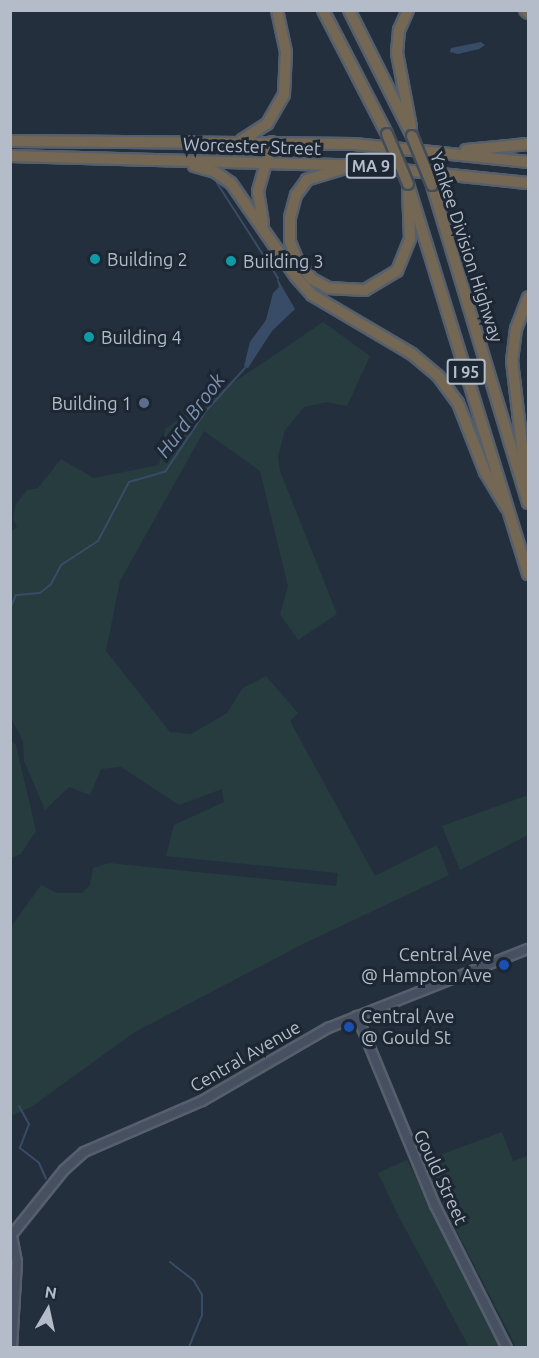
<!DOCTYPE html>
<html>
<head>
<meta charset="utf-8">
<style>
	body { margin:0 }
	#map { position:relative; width:539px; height:1358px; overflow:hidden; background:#242f3e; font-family:Ubuntu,sans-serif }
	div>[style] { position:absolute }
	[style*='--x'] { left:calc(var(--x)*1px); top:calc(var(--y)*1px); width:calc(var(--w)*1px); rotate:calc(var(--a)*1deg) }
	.green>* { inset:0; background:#263c3f }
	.water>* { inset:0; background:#394c67 }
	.stream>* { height:2px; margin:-1px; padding:0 1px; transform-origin:1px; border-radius:1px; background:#394c67 }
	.roads { filter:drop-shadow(2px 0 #565f6c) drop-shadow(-2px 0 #565f6c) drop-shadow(0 2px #565f6c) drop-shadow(0 -2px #565f6c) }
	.secondary>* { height:8px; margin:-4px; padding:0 4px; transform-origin:4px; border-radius:4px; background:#465061 }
	.highway>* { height:10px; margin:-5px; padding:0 5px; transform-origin:5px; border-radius:5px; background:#746855 }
	.bridges { filter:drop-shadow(2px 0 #434c59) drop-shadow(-2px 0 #434c59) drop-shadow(0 2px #434c59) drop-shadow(0 -2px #434c59) }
	.highway-bridge>* { height:10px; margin:-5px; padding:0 5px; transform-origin:5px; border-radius:5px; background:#746855 }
	.dots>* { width:16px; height:16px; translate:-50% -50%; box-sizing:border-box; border:3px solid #1d2633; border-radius:50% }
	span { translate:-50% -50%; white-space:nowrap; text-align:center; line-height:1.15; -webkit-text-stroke:6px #1d2633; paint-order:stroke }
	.shield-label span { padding:2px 4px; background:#1d2633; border:2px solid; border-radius:4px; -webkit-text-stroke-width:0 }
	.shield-label { font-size:16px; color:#b4bcc9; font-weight:700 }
	.street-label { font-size:18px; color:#b4bcc9 }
	.poi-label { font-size:18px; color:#b4bcc9 }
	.left { translate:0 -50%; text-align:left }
	.right { translate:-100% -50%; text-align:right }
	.water-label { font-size:20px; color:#7c92b1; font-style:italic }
	.frame { position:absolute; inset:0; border:12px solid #b4bcc9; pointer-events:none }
	.north { position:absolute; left:18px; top:1280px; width:60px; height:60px; -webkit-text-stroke:4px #1d2633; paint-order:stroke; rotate:9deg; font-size:16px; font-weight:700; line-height:24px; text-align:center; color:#b4bcc9 }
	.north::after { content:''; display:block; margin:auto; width:21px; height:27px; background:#b4bcc9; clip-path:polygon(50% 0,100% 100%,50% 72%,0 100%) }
</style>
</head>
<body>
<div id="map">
	<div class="green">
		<div style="clip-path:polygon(323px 322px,370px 356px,347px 406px,327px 402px,304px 407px,285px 430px,278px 456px,280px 471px,337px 614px,298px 640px,280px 614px,288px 586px,260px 471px,204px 431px,120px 581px,106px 651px,170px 732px,191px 734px,227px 713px,243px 688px,266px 676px,298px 713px,290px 721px,375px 876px,437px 845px,449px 875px,303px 944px,135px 1032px,31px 1107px,11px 1116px,11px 927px,41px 885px,57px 893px,82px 893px,90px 885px,93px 868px,109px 863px,336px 886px,338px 873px,166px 856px,174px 825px,224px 802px,222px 789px,179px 805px,121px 767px,101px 769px,90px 795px,69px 787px,45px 810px,24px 761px,23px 741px,11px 718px,10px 532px,17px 527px,13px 518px,16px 504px,27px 490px,38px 488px,61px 459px,94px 478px,159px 465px,165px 429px)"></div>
		<div style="clip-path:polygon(11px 741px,16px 745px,36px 831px,21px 854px,11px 858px)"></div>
		<div style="clip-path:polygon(528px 795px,528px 835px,460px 870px,442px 826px)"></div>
		<div style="clip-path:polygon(502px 1132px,513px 1161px,528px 1156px,528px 1347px,516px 1347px,424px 1167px,429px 1159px)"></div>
		<div style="clip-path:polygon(407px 1160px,436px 1218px,501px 1347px,469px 1347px,399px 1217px,378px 1173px)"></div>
	</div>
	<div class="water">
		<div style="clip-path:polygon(481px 42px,485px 45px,479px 49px,458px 54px,450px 52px,451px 48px)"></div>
		<div style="clip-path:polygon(276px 276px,295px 309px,272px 331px,248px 368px,244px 366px,250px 342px,266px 320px,273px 293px,279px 287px)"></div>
	</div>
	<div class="stream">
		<div style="--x:217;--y:183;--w:113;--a:57.3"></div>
		<div style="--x:10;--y:609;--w:15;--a:-67"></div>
		<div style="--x:16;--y:595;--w:24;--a:-5"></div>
		<div style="--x:40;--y:593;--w:14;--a:-39"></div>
		<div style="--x:51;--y:584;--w:21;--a:-62"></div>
		<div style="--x:61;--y:565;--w:44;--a:-33"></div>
		<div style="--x:98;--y:541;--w:67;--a:-62.3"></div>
		<div style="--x:129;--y:482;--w:37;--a:-16"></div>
		<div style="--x:165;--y:472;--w:72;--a:-56.3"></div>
		<div style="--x:205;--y:412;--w:61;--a:-47.7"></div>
		<div style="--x:19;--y:1106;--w:21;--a:61"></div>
		<div style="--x:29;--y:1124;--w:26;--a:111"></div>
		<div style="--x:20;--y:1148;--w:24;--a:38"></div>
		<div style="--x:39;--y:1163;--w:17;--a:66"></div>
		<div style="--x:170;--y:1262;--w:31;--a:38"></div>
		<div style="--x:194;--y:1281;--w:16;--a:60"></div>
		<div style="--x:202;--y:1295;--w:20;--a:90"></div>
		<div style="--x:202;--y:1315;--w:35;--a:112"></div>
	</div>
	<div class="roads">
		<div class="secondary">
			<div style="--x:357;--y:1016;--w:204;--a:67.6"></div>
			<div style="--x:435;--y:1205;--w:160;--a:63.3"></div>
			<div style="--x:12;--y:1236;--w:26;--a:79"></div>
			<div style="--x:17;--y:1262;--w:86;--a:93.3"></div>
			<div style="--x:10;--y:1237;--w:86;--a:-51.1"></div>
			<div style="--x:64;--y:1170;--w:27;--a:-42"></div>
			<div style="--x:84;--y:1152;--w:129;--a:-23.4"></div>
			<div style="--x:202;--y:1101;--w:146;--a:-30.1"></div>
			<div style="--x:328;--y:1028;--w:215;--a:-21.6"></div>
		</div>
		<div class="highway">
			<div style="--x:323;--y:10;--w:140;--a:62.7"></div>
			<div style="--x:349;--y:10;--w:141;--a:63.4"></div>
			<div style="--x:408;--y:10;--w:22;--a:114"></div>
			<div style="--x:399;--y:30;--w:23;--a:95"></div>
			<div style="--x:397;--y:53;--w:75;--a:79.3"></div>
			<div style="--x:525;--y:10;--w:4;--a:45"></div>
			<div style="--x:242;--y:140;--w:30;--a:-33"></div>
			<div style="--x:267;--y:124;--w:34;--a:-60"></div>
			<div style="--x:284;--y:94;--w:42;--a:-87.3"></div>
			<div style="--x:286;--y:52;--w:43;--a:-102.1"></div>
			<div style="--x:10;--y:141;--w:344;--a:0.5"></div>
			<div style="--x:354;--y:144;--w:175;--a:5.9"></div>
			<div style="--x:466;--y:150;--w:62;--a:-5.5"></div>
			<div style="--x:10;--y:156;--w:353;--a:1.6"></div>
			<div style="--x:363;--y:166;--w:166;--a:5.9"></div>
			<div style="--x:194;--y:166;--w:22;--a:16"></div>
			<div style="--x:215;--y:172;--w:19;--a:35"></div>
			<div style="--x:231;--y:183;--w:114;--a:55.3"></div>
			<div style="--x:296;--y:277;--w:24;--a:48"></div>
			<div style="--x:312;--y:295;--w:116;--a:30.5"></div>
			<div style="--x:412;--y:354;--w:35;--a:40"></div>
			<div style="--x:439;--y:377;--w:32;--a:54"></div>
			<div style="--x:458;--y:403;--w:74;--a:68.6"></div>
			<div style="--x:485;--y:472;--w:41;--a:59"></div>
			<div style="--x:342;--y:169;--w:37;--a:163"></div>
			<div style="--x:307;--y:180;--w:19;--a:126"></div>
			<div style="--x:296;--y:195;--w:23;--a:105"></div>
			<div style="--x:290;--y:217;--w:25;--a:90"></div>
			<div style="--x:290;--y:242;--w:22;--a:68"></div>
			<div style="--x:298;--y:262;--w:22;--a:51"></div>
			<div style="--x:312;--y:279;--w:18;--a:29"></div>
			<div style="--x:328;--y:288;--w:37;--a:3"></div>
			<div style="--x:365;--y:290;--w:37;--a:-31"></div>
			<div style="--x:397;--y:271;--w:35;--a:-68"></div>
			<div style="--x:410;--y:238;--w:48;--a:-92.4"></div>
			<div style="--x:408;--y:184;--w:408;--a:72.9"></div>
			<div style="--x:432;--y:185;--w:332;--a:73.2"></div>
			<div style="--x:263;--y:223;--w:32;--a:-99"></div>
			<div style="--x:258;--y:191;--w:51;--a:-74.1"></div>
			<div style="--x:526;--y:480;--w:120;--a:-96.7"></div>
			<div style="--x:512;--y:361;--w:32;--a:-83"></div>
			<div style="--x:516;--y:329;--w:34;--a:-69"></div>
		</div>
	</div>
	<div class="bridges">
		<div class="highway-bridge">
			<div style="--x:387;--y:134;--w:54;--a:67.2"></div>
			<div style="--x:412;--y:136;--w:53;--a:67.8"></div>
		</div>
	</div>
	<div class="dots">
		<div style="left:95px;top:259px;background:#0f9aa8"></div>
		<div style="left:231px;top:261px;background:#0f9aa8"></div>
		<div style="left:89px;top:337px;background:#0f9aa8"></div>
		<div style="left:144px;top:403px;background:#5c6f8a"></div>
		<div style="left:504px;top:965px;background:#1a4fb4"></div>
		<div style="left:349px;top:1027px;background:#1a4fb4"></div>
	</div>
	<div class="shield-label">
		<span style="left:371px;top:166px">MA 9</span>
		<span style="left:466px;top:372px">I 95</span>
	</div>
	<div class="street-label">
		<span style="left:252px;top:146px;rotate:2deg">Worcester Street</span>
		<span style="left:467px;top:247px;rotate:72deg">Yankee Division Highway</span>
		<span style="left:245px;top:1056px;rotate:-30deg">Central Avenue</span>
		<span style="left:441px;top:1177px;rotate:65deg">Gould Street</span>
	</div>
	<div class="poi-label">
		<span class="left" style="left:107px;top:259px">Building 2</span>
		<span class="left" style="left:243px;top:261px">Building 3</span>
		<span class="left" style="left:101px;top:337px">Building 4</span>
		<span class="right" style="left:132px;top:403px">Building 1</span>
		<span class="right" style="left:492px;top:965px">Central Ave<br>@ Hampton Ave</span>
		<span class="left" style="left:361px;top:1027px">Central Ave<br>@ Gould St</span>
	</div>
	<div class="water-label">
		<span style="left:190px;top:415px;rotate:-53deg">Hurd Brook</span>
	</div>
	<div class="frame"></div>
	<div class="north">N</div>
</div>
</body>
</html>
